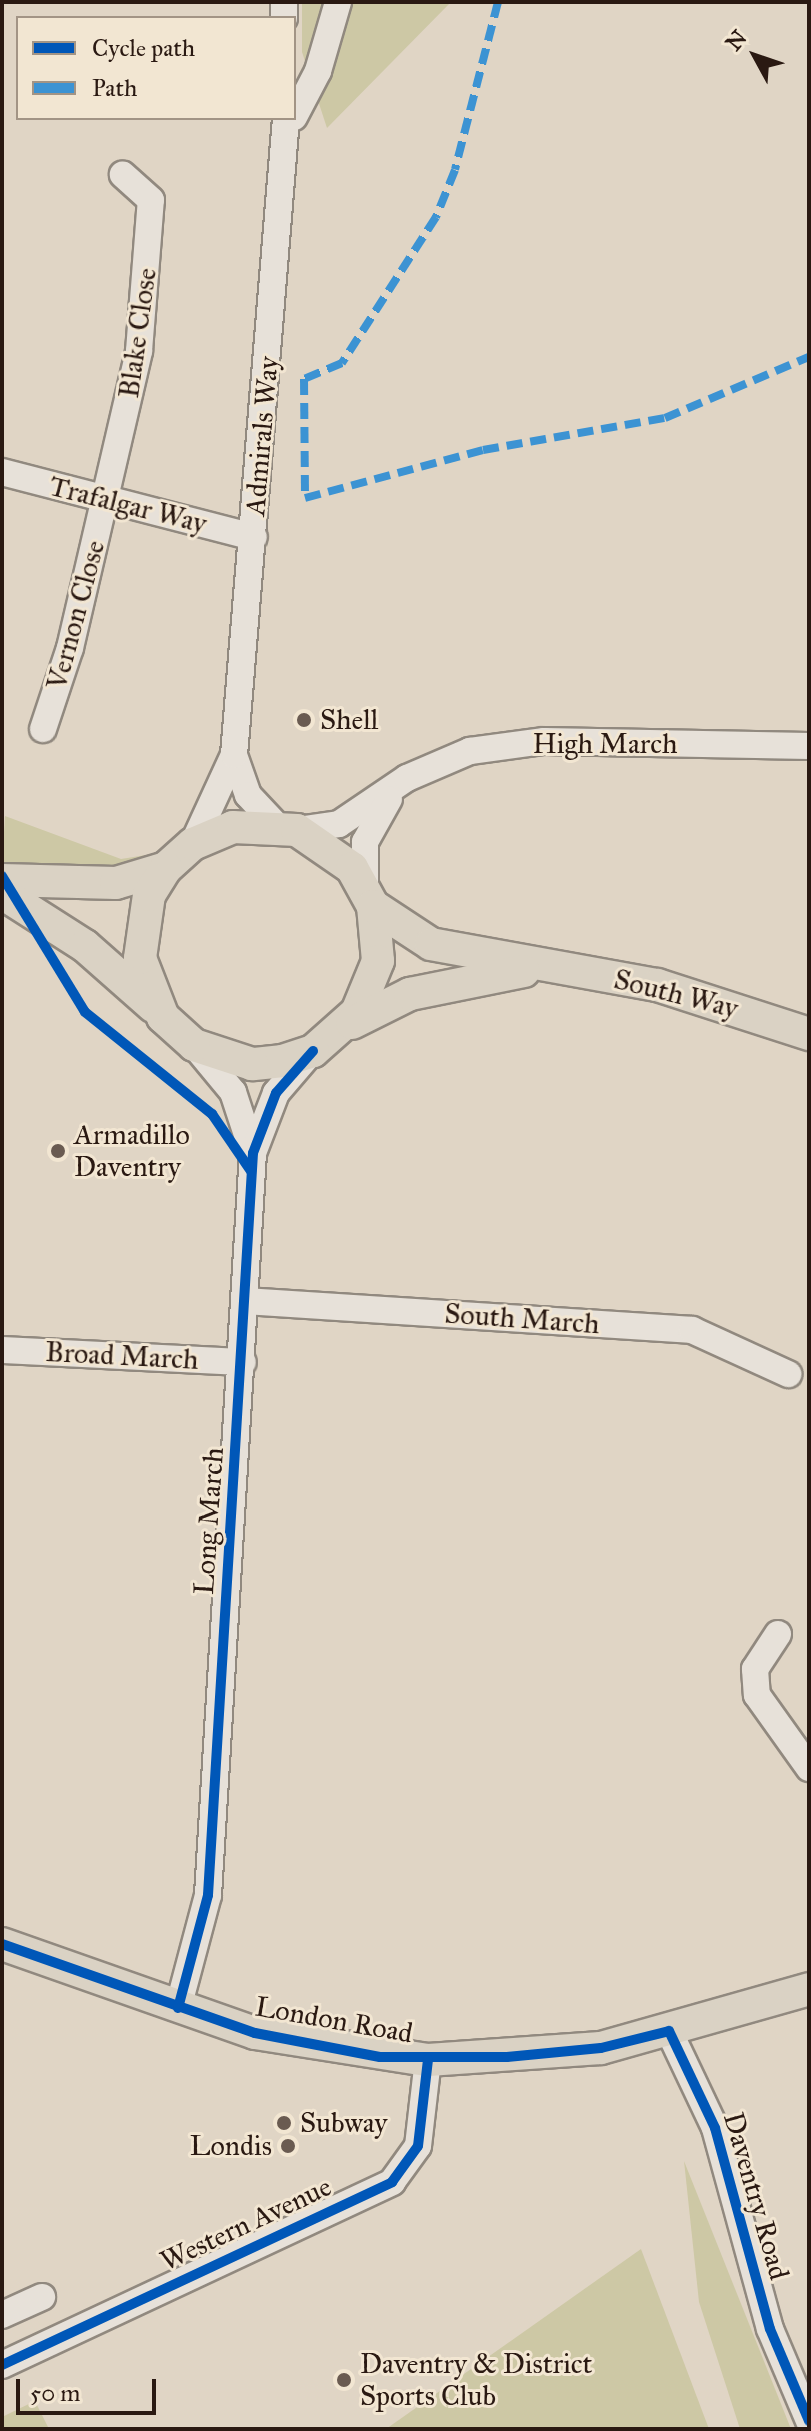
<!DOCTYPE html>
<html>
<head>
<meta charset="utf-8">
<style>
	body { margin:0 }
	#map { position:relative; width:811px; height:2431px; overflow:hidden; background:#e0d5c5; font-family:"IM FELL Great Primer",serif }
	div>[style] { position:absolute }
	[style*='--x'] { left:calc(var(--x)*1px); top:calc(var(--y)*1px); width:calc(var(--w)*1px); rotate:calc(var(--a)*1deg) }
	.green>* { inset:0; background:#cdc8a5 }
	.roads { filter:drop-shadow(2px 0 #91897f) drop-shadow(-2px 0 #91897f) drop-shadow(0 2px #91897f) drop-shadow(0 -2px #91897f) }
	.minor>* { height:26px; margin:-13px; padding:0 13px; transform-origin:13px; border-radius:13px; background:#e7e1d9 }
	.major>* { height:32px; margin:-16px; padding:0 16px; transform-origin:16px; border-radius:16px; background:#dad2c4 }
	.quiet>* { height:8px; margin-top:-4px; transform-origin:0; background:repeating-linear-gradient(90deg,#3c93d3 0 16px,transparent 0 24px) }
	.cycleway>* { height:10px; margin:-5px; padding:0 5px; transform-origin:5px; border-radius:5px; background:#0057b8 }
	.dots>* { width:22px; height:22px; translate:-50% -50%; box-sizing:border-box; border:4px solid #f2e6d2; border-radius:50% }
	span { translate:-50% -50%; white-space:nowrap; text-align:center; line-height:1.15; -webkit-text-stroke:6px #f2e6d2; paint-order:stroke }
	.street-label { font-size:28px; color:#2a1912 }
	.poi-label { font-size:28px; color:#2a1912 }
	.left { translate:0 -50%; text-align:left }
	.right { translate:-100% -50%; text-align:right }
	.frame { position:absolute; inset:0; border:4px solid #2a1912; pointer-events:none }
	.legend { position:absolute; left:16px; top:16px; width:280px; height:104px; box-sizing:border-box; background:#f2e6d2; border:2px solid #a29485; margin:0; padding:10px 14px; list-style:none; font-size:24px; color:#2a1912 }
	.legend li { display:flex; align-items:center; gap:16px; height:40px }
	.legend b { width:40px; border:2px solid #a29485 }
	.north { position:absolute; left:715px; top:16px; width:80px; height:80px; -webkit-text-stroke:6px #f2e6d2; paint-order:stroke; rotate:310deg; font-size:22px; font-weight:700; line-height:32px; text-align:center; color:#2a1912 }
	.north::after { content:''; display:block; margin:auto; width:28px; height:36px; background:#2a1912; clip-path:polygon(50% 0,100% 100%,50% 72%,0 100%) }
	.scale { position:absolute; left:16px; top:2379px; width:140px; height:36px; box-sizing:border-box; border:4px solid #2a1912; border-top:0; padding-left:10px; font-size:24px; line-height:28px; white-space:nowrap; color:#2a1912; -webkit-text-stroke:6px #f2e6d2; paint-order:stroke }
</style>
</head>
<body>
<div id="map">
	<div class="green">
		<div style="clip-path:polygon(302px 2px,451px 2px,327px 128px,302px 52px)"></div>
		<div style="clip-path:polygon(5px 816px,121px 859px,165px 852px,120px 877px,2px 866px)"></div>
		<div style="clip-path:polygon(684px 2161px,791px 2429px,740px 2429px,699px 2302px)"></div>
		<div style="clip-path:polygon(641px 2249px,709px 2429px,386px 2429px)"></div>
		<div style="clip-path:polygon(35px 2401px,49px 2429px,2px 2429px,2px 2417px)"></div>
	</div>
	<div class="roads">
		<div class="minor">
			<div style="--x:284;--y:2;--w:16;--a:90"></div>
			<div style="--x:294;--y:117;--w:52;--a:-62.4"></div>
			<div style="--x:318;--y:71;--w:72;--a:-73.8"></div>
			<div style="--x:2;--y:472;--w:260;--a:14.5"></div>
			<div style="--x:43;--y:729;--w:85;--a:-71.6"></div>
			<div style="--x:70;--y:648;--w:305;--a:-76.9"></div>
			<div style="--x:139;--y:351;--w:151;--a:-85.5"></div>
			<div style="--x:151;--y:200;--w:38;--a:-138"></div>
			<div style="--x:234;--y:755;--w:42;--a:70.7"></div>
			<div style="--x:248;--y:795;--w:41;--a:47"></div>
			<div style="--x:297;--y:830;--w:42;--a:-8.1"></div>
			<div style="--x:339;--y:824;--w:82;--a:-34.1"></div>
			<div style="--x:407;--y:778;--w:69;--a:-23.2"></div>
			<div style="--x:470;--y:751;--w:75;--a:-7.7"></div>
			<div style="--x:544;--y:741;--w:265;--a:1.1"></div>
			<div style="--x:193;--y:844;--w:98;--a:-65.3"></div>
			<div style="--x:234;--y:755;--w:639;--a:-85.33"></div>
			<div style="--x:365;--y:887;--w:45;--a:-90"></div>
			<div style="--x:365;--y:842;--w:49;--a:-60.8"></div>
			<div style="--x:194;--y:1045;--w:61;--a:50.3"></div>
			<div style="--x:233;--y:1092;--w:61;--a:71.9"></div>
			<div style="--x:246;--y:1301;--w:447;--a:3.7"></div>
			<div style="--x:692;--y:1330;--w:106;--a:24.6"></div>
			<div style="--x:2;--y:1350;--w:241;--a:2.9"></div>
			<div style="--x:778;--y:1634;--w:42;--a:123.3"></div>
			<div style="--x:755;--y:1669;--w:26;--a:86"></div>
			<div style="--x:757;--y:1695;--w:90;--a:54.5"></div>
			<div style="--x:178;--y:2008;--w:117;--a:-75.1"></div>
			<div style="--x:208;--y:1895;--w:743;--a:-86.53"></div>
			<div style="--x:253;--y:1153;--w:64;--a:-69"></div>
			<div style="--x:276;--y:1093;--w:55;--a:-49.4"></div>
			<div style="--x:669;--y:2031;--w:107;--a:64.6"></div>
			<div style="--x:715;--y:2128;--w:208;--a:74.7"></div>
			<div style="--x:770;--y:2329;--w:100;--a:67"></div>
			<div style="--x:2;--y:2315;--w:44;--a:-24.2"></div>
			<div style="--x:2;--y:2365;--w:431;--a:-25.1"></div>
			<div style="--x:392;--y:2182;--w:44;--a:-54.2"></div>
			<div style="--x:418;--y:2146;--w:87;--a:-83.4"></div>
		</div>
		<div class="major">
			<div style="--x:2;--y:880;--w:114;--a:1.5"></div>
			<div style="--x:116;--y:883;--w:52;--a:-16.7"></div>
			<div style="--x:166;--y:868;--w:36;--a:-42"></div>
			<div style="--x:193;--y:844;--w:43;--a:-23"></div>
			<div style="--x:233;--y:827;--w:64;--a:2.7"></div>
			<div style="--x:297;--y:830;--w:67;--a:34.6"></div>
			<div style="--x:352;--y:868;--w:43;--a:61.1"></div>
			<div style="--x:373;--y:906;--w:55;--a:84.8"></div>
			<div style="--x:378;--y:961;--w:55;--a:112.4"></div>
			<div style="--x:357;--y:1012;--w:59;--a:138.4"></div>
			<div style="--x:313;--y:1051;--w:32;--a:162"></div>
			<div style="--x:283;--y:1061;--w:31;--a:174"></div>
			<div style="--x:252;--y:1064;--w:61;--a:-161.9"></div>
			<div style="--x:194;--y:1045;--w:42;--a:-137.9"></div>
			<div style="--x:163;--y:1017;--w:63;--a:-111.3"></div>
			<div style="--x:140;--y:958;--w:64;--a:-81.9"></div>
			<div style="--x:149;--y:895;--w:32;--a:-58"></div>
			<div style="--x:2;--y:893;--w:98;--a:32.6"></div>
			<div style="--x:85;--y:946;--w:91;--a:41.4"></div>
			<div style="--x:373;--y:906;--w:69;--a:33.2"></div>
			<div style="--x:431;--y:944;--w:230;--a:10.3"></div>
			<div style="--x:657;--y:985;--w:160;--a:17.9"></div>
			<div style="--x:352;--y:1023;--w:65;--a:-26.6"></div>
			<div style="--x:410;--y:994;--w:116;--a:-11.4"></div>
			<div style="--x:2;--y:1944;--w:268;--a:19.4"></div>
			<div style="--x:255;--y:2033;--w:175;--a:8.9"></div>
			<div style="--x:428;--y:2060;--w:173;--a:-4"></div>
			<div style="--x:601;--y:2048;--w:216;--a:-15.8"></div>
		</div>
	</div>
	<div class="quiet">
		<div style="--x:498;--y:2;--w:173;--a:104.4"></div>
		<div style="--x:455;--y:170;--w:51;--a:112"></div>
		<div style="--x:436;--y:217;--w:174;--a:122.8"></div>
		<div style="--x:342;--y:363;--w:41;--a:157.2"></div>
		<div style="--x:304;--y:379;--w:119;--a:89.5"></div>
		<div style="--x:305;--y:498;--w:184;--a:-15.1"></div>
		<div style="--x:483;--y:450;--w:185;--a:-10"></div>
		<div style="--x:665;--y:418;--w:156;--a:-23"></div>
	</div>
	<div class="cycleway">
		<div style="--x:2;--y:876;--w:159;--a:58.6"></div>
		<div style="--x:85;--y:1012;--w:163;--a:38.8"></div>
		<div style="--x:212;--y:1114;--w:69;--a:55.6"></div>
		<div style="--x:2;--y:1944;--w:268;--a:19.4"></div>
		<div style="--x:255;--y:2033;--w:127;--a:10.9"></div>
		<div style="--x:380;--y:2057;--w:127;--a:0"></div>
		<div style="--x:507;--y:2057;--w:94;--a:-5.5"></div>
		<div style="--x:601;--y:2048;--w:70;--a:-14"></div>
		<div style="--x:669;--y:2031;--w:107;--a:64.6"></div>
		<div style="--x:715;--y:2128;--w:208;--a:74.7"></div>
		<div style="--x:770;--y:2329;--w:100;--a:67"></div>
		<div style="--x:178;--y:2008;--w:117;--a:-75.1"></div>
		<div style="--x:208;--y:1895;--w:743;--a:-86.53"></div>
		<div style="--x:253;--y:1153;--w:64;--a:-69"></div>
		<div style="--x:276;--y:1093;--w:56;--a:-48.6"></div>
		<div style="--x:2;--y:2365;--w:431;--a:-25.1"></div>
		<div style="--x:392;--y:2182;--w:44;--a:-54.2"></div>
		<div style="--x:418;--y:2146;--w:87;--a:-83.4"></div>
	</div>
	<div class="dots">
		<div style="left:304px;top:720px;background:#6a5b51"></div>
		<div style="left:58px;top:1151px;background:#6a5b51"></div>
		<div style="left:284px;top:2123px;background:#6a5b51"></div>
		<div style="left:288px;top:2146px;background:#6a5b51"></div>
		<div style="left:344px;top:2380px;background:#6a5b51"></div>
	</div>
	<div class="street-label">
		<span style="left:138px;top:333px;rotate:-82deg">Blake Close</span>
		<span style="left:262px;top:436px;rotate:-85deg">Admirals Way</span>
		<span style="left:128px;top:505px;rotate:14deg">Trafalgar Way</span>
		<span style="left:76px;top:615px;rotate:-75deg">Vernon Close</span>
		<span style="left:605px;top:744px">High March</span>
		<span style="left:676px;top:994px;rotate:14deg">South Way</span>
		<span style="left:522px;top:1319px;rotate:4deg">South March</span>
		<span style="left:122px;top:1356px;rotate:3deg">Broad March</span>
		<span style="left:209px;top:1521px;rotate:-86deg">Long March</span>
		<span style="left:334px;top:2020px;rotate:10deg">London Road</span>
		<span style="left:756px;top:2196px;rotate:74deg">Daventry Road</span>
		<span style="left:246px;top:2224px;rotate:-25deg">Western Avenue</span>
	</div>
	<div class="poi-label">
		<span class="left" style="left:320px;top:720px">Shell</span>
		<span class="left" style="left:74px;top:1151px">Armadillo<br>Daventry</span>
		<span class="left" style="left:300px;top:2123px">Subway</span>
		<span class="right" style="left:272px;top:2146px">Londis</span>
		<span class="left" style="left:360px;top:2380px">Daventry &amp; District<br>Sports Club</span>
	</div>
	<div class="frame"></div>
	<ul class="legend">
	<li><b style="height:10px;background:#0057b8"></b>Cycle path</li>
	<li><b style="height:10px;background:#3c93d3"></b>Path</li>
	</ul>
	<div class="north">N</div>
	<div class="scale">50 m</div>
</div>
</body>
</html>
